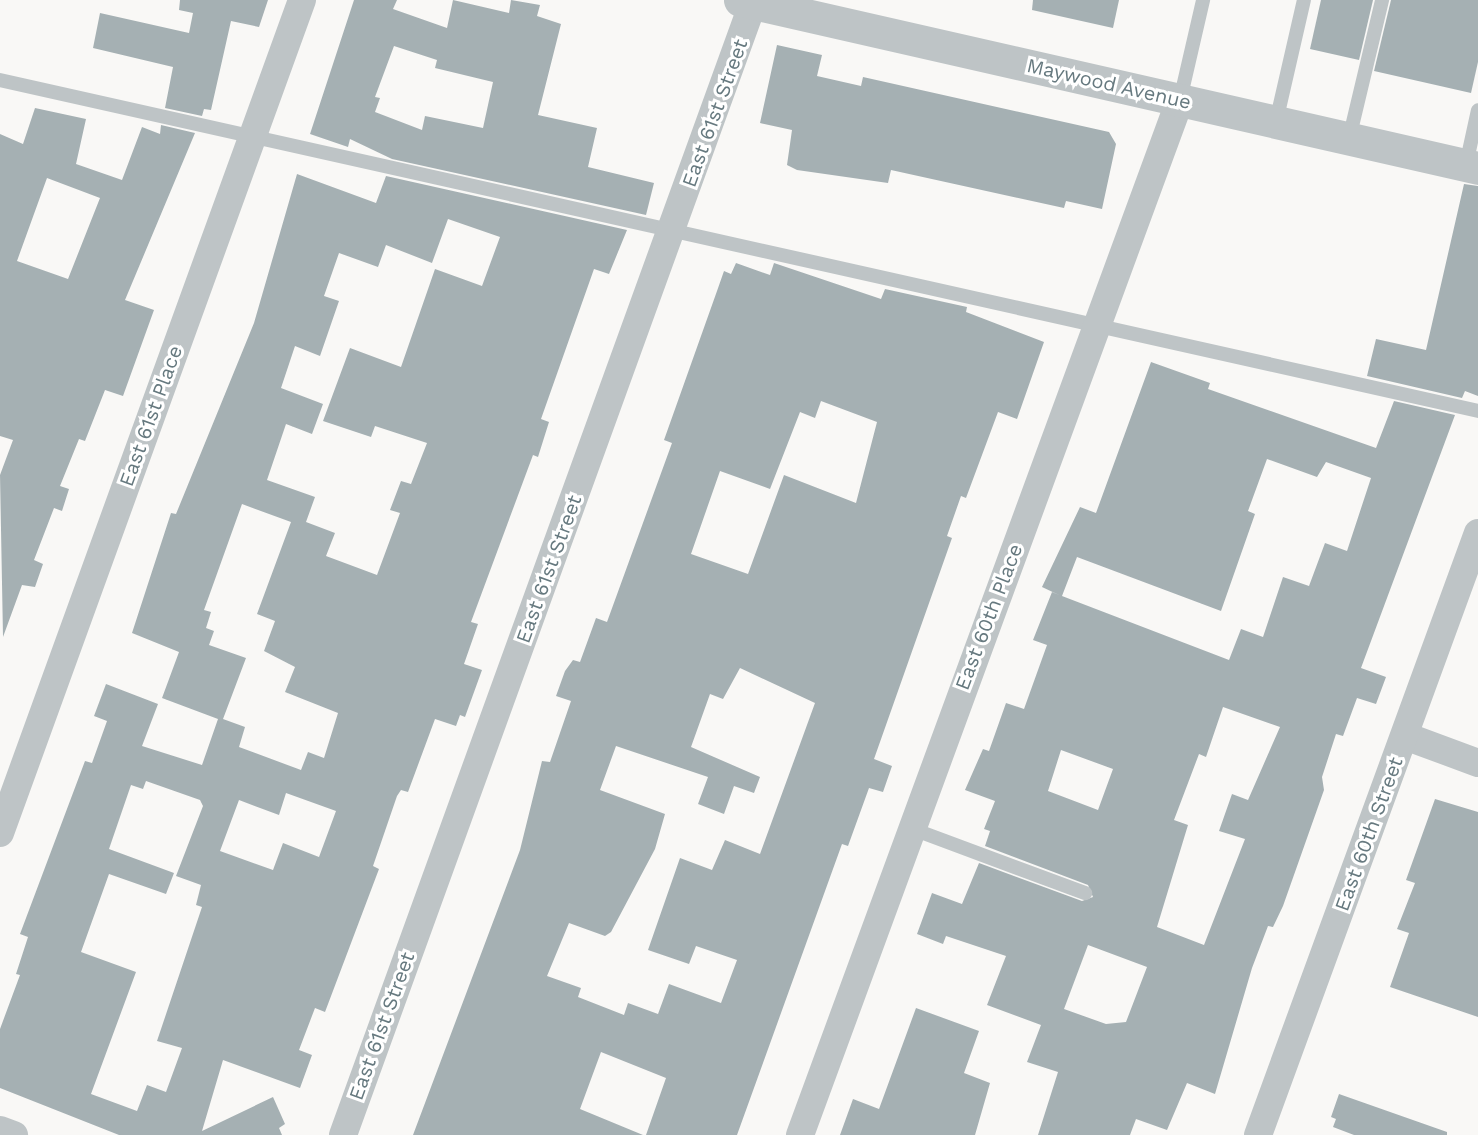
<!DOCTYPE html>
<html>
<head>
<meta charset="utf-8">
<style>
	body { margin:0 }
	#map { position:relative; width:1478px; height:1135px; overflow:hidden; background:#f9f8f6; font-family:"Work Sans",sans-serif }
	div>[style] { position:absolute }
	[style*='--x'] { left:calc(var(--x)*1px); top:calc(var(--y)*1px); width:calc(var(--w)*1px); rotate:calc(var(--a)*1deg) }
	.building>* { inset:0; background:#a5b0b3 }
	.service>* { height:14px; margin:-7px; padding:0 7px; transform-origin:7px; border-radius:7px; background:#bec4c6 }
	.minor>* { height:28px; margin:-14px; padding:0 14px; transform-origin:14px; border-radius:14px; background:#bec4c6 }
	.tertiary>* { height:33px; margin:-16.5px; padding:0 16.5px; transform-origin:16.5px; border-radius:16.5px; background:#bec4c6 }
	span { translate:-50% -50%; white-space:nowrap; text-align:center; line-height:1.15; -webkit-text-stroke:6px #fff; paint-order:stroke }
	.street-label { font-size:20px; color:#66797f }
</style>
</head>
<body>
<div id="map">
	<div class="building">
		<div style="clip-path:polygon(180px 0,268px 0,259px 27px,231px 21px,211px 110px,204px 109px,202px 116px,165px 108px,173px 67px,93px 48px,100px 13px,189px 33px,193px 13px,179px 10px)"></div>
		<div style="clip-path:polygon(evenodd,354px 0,397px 0,393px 9px,447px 28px,453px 0,509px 13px,511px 0,540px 5px,537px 16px,561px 24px,538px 115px,597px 128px,588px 167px,654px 183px,646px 215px,392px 159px,350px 139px,348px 147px,310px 134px,354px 0,394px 46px,437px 60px,435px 68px,493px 82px,483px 128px,425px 116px,422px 130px,375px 112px,380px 98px,375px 97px,394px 46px)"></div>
		<div style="clip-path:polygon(1033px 0,1119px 0,1113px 28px,1032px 10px)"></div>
		<div style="clip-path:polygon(1321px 0,1373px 0,1359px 60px,1310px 49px)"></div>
		<div style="clip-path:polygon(1391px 0,1478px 0,1478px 62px,1471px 93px,1374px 71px)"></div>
		<div style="clip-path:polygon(777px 45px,822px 55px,817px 76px,861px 86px,863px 77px,1109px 132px,1116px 144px,1102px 209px,1066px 201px,1064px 208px,891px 170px,888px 183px,797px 170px,787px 165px,792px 130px,760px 123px)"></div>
		<div style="clip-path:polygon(evenodd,35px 108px,86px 119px,76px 164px,122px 180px,142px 127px,160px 134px,161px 125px,195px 133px,125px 300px,154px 310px,123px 396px,105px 390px,85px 441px,79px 439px,60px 486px,69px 489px,62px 511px,54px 508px,34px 560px,43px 564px,35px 587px,22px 585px,3px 637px,0 475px,13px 440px,0 436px,0 134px,23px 144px,35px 108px,47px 178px,100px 198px,68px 279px,17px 261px,47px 178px)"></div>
		<div style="clip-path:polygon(evenodd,297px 174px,376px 203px,386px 176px,627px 230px,609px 274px,594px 269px,541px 419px,549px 422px,538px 457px,533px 455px,471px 622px,478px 624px,464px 664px,482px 670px,465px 717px,460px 715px,456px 726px,435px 719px,408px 792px,401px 790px,397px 796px,373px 866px,379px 869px,325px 1012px,315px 1008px,299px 1050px,312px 1055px,300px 1088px,223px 1060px,202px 1131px,273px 1097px,285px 1124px,279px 1128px,282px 1135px,119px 1135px,0 1088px,0 1029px,20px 975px,16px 974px,28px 937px,20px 934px,85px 761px,92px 763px,107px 721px,94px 716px,106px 684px,158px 704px,142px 746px,202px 765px,218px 719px,162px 698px,179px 652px,132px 633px,171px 513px,176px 514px,254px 323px,297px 174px,448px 219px,500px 237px,482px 286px,435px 269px,401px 367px,350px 348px,323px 421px,371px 437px,375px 426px,427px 443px,411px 484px,401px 481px,390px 510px,400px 513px,377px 575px,326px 556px,335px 533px,306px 522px,315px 497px,267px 480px,286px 424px,312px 434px,323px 404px,281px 388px,295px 346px,320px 356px,339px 301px,324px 296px,339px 253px,378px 267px,386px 245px,432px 263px,448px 219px,297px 174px,242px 504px,291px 522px,257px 614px,275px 621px,264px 651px,295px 667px,285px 692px,338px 713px,324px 758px,308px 752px,301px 770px,239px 747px,245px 727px,223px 719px,246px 658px,209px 645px,214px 631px,206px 628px,211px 612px,204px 610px,242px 504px,297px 174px,146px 781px,200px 800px,203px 806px,176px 876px,201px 885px,196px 905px,202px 907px,157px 1041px,182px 1048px,166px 1092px,147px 1085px,137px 1111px,91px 1094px,136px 972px,81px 952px,109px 874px,166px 894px,174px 873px,109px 849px,131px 785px,143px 789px,146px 781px,297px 174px,286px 793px,336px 811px,319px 857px,283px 843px,273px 870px,220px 851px,239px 800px,279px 815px,286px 793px)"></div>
		<div style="clip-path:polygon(1464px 184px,1478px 186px,1478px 396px,1465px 391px,1462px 398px,1367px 376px,1376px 339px,1426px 350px)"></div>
		<div style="clip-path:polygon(evenodd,736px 263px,770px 275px,774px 263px,881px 299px,885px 289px,967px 307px,966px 312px,1044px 342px,1017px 419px,998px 412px,966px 498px,961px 496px,947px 536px,952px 538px,874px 759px,892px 766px,883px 792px,869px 788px,848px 846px,842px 844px,737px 1135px,646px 1135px,666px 1078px,601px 1052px,580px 1109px,643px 1135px,413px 1135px,520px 850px,542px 761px,550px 762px,571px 701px,556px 696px,565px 671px,573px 660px,580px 662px,596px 618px,607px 622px,672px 443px,664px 440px,717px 291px,724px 271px,731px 274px,736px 263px,821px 401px,877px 422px,856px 503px,784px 475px,748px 574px,691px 554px,720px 471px,770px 489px,800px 412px,815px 418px,821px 401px,736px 263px,740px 668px,815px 703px,760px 854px,725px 840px,712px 870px,680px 858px,648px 950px,689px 964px,696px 946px,737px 960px,721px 1003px,669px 984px,658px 1014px,628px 1003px,624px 1015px,578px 997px,581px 988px,547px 976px,569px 923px,605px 936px,611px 932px,655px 849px,665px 814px,600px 790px,616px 746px,708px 777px,698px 804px,724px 814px,734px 786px,754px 793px,760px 777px,691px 747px,710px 694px,723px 699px,740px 668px)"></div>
		<div style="clip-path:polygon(evenodd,1151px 362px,1210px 383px,1208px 389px,1376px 448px,1394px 401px,1455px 415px,1361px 668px,1386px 677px,1376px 704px,1357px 698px,1343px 736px,1336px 734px,1322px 777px,1324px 790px,1283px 906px,1273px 927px,1268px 926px,1252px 968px,1215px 1094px,1187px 1083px,1167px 1130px,1136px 1119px,1130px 1135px,1038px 1135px,1058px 1072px,1027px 1062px,1041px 1025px,987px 1005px,1006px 956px,946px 936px,943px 944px,917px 934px,932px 893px,962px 904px,979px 863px,1082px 901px,1093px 897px,1088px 885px,985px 846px,990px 831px,984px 829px,995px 801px,965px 790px,983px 749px,989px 751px,1006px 703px,1024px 709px,1047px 645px,1033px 640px,1052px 592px,1059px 595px,1042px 587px,1080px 507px,1096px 513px,1151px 362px,1267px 459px,1317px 477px,1326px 462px,1371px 478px,1347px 551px,1325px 543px,1309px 586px,1283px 577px,1263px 637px,1241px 629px,1229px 660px,1062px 596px,1077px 557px,1221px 611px,1255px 514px,1248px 511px,1267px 459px,1151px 362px,1223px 707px,1280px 727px,1248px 800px,1232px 794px,1219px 831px,1245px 839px,1204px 945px,1157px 927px,1188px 825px,1174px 820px,1199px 754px,1206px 757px,1223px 707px,1151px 362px,1061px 750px,1113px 769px,1098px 810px,1048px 791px,1061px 750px,1151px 362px,1088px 945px,1147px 967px,1126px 1022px,1106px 1024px,1064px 1009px,1088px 945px)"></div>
		<div style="clip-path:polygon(1435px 799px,1478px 812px,1478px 1017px,1390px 987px,1409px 933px,1397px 929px,1415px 883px,1406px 880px)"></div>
		<div style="clip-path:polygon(916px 1008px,979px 1031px,964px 1073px,990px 1083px,975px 1135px,840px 1135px,853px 1099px,879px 1109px)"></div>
		<div style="clip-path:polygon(1339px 1094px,1447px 1132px,1447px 1135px,1354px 1135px,1333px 1127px,1336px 1119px,1331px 1117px)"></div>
	</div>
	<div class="service">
		<div style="--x:0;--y:80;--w:1515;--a:12.62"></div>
		<div style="--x:1180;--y:100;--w:103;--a:-77"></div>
		<div style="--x:1276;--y:122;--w:125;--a:-77.1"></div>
		<div style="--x:1349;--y:139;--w:143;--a:-76.6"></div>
		<div style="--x:1466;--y:165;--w:56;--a:-77.7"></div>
		<div style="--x:910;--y:828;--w:187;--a:20.4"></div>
	</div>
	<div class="minor">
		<div style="--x:1405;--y:736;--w:78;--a:20.3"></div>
		<div style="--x:0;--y:833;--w:886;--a:-70.07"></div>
		<div style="--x:0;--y:1130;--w:15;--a:20"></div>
		<div style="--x:343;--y:1135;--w:1204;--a:-70.09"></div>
		<div style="--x:800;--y:1135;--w:1103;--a:-69.84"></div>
		<div style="--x:1258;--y:1135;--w:641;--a:-69.93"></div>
	</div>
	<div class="tertiary">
		<div style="--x:740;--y:0;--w:757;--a:12.82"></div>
	</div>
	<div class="street-label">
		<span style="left:1109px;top:84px;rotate:13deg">Maywood Avenue</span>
		<span style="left:715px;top:113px;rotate:-70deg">East 61st Street</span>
		<span style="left:151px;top:416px;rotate:-70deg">East 61st Place</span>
		<span style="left:549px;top:569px;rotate:-70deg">East 61st Street</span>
		<span style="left:989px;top:617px;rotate:-69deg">East 60th Place</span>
		<span style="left:1369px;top:834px;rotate:-70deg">East 60th Street</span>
		<span style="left:382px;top:1026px;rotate:-70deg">East 61st Street</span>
	</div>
</div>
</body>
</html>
